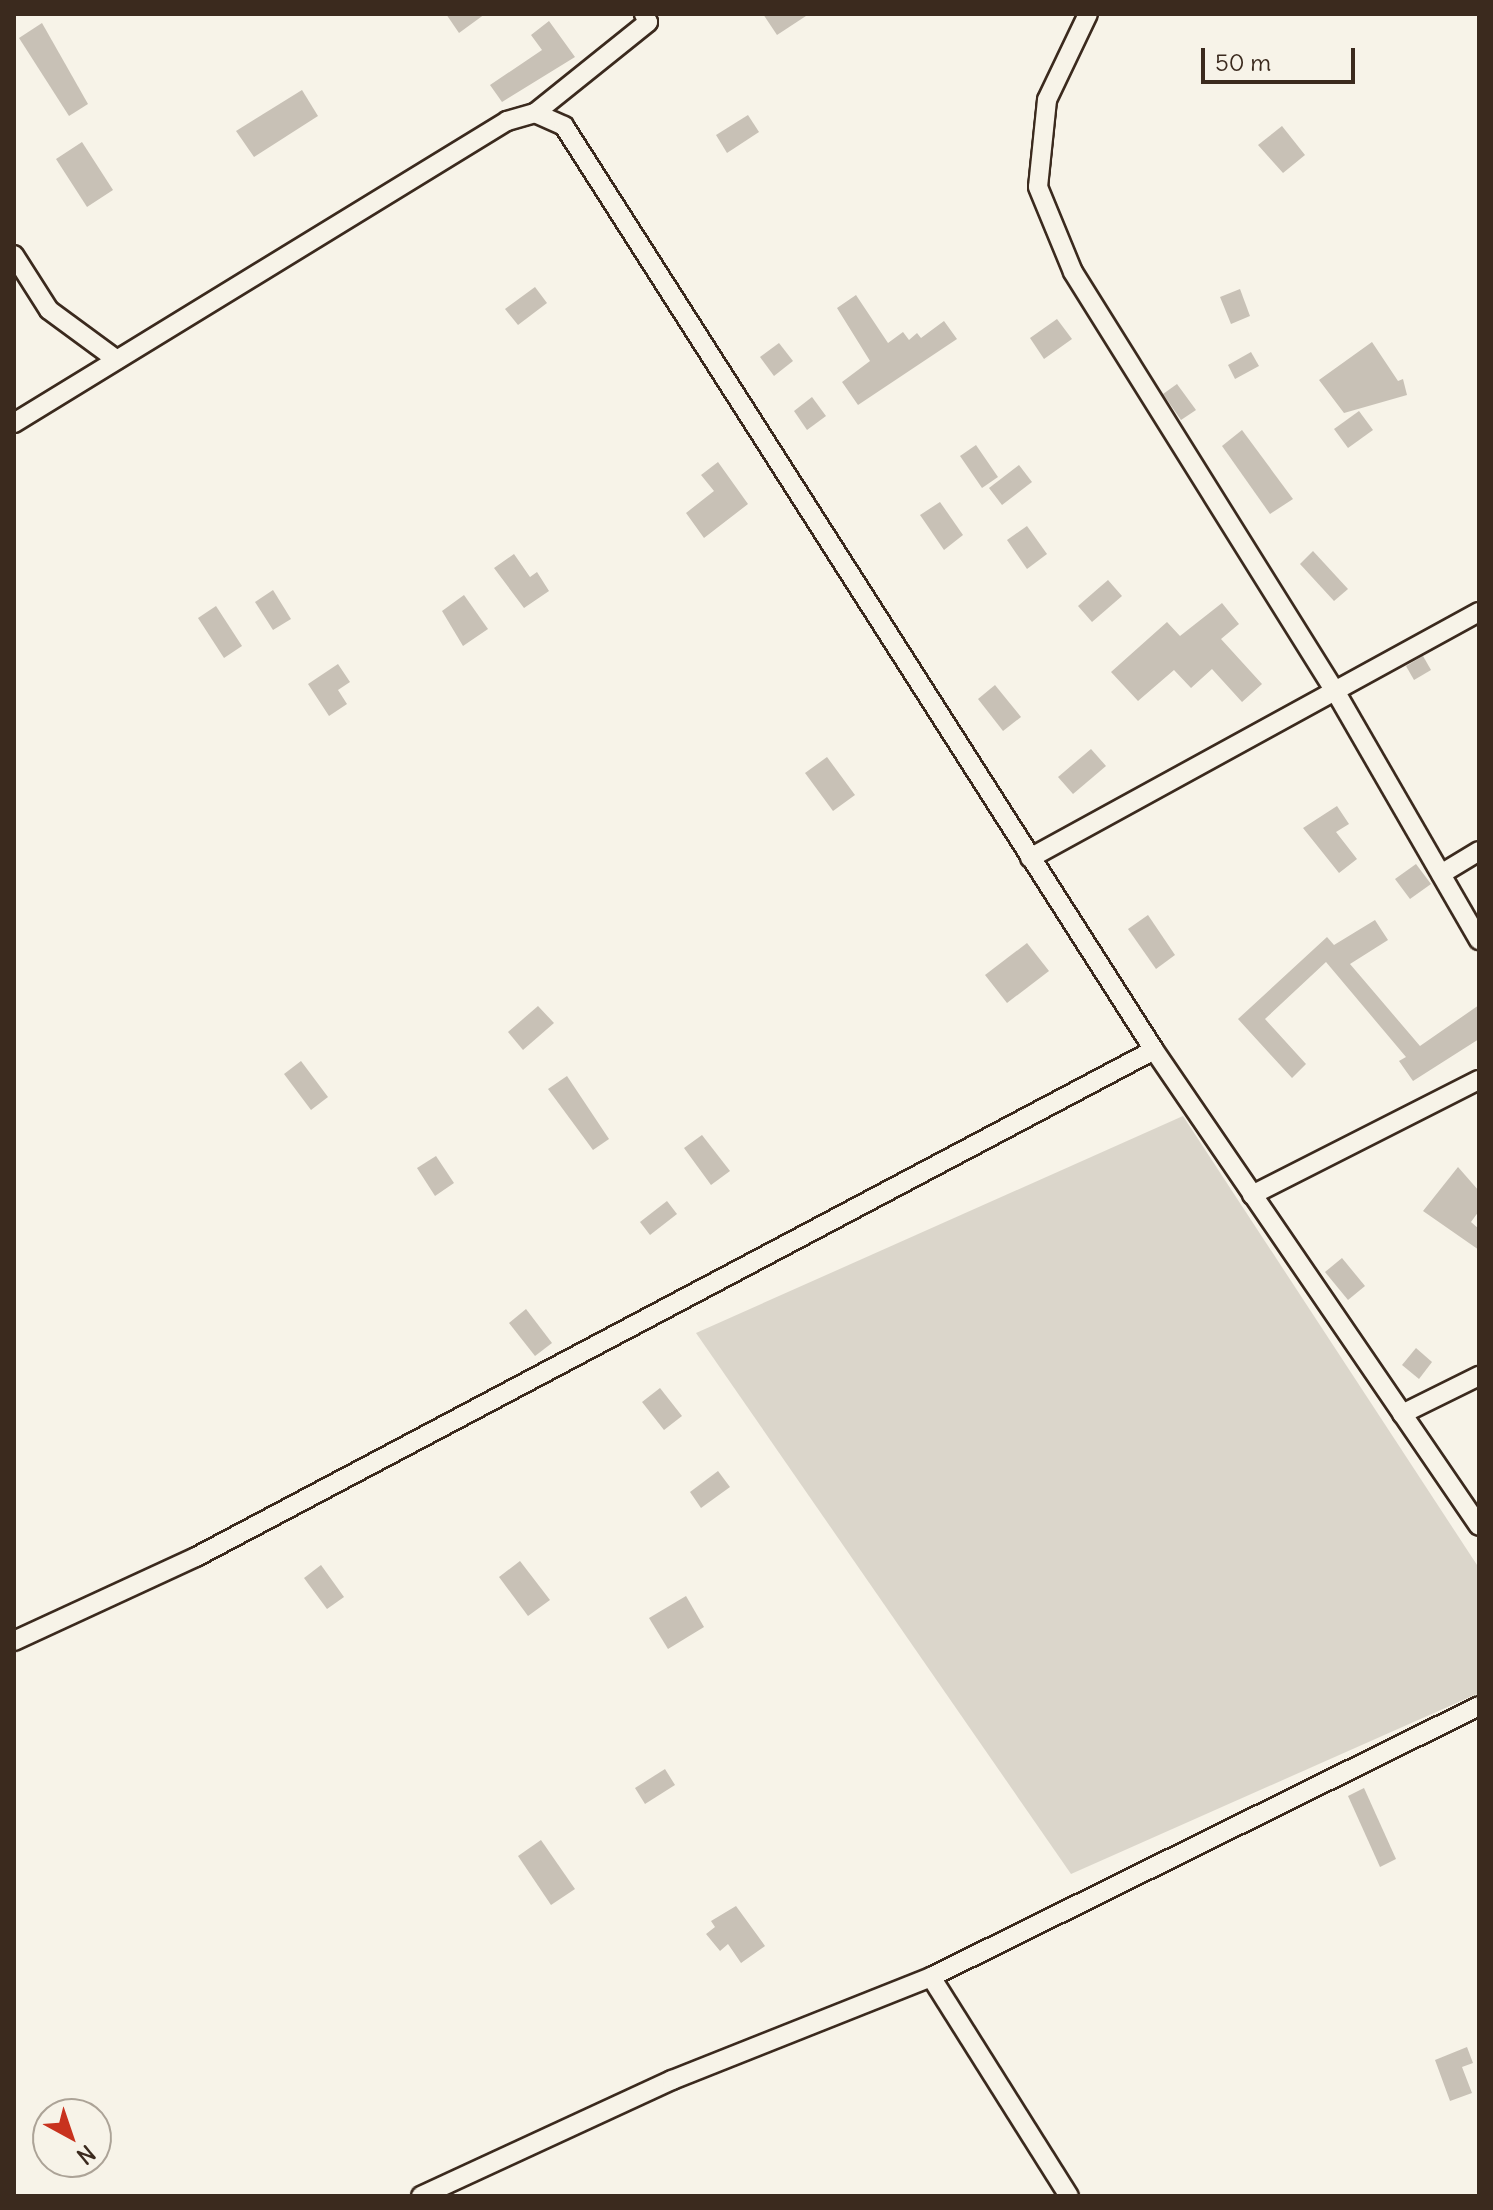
<!DOCTYPE html>
<html>
<head>
<meta charset="utf-8">
<style>
	body { margin:0 }
	#map { position:relative; width:1493px; height:2210px; overflow:hidden; background:#f7f3e8; font-family:Delius,sans-serif }
	div>[style] { position:absolute }
	[style*='--x'] { left:calc(var(--x)*1px); top:calc(var(--y)*1px); width:calc(var(--w)*1px); rotate:calc(var(--a)*1deg) }
	.green>* { inset:0; background:#dbd6cb }
	.building>* { inset:0; background:#c8c1b6 }
	.roads { filter:drop-shadow(2px 0 #3b2a1e) drop-shadow(-2px 0 #3b2a1e) drop-shadow(0 2px #3b2a1e) drop-shadow(0 -2px #3b2a1e) }
	.street>* { height:18px; margin:-9px; padding:0 9px; transform-origin:9px; border-radius:9px; background:#f7f3e8 }
	span { translate:-50% -50%; white-space:nowrap; text-align:center; line-height:1.15; -webkit-text-stroke:6px #f7f3e8; paint-order:stroke }
	.frame { position:absolute; inset:0; border:16px solid #3b2a1e; pointer-events:none }
	.north { position:absolute; left:32px; top:2098px; width:80px; height:80px; box-sizing:border-box; background:#f7f3e8; border:2px solid #aca397; border-radius:50%; rotate:140deg; font-size:22px; font-weight:700; line-height:32px; text-align:center; color:#3b2a1e }
	.north::after { content:''; display:block; margin:auto; width:28px; height:36px; background:#c8321e; clip-path:polygon(50% 0,100% 100%,50% 72%,0 100%) }
	.scale { position:absolute; left:1201px; top:48px; width:154px; height:36px; box-sizing:border-box; border:4px solid #3b2a1e; border-top:0; padding-left:10px; font-size:24px; line-height:28px; white-space:nowrap; color:#3b2a1e; -webkit-text-stroke:6px #f7f3e8; paint-order:stroke }
</style>
</head>
<body>
<div id="map">
	<div class="green">
		<div style="clip-path:polygon(1183px 1116px,1479px 1568px,1479px 1693px,1071px 1874px,696px 1333px)"></div>
	</div>
	<div class="building">
		<div style="clip-path:polygon(446px 14px,485px 14px,459px 33px)"></div>
		<div style="clip-path:polygon(763px 14px,809px 14px,777px 35px)"></div>
		<div style="clip-path:polygon(549px 21px,575px 57px,502px 102px,490px 85px,542px 50px,531px 35px)"></div>
		<div style="clip-path:polygon(42px 23px,88px 104px,69px 116px,19px 38px)"></div>
		<div style="clip-path:polygon(302px 90px,318px 116px,254px 157px,236px 131px)"></div>
		<div style="clip-path:polygon(748px 115px,759px 132px,727px 153px,716px 135px)"></div>
		<div style="clip-path:polygon(1282px 126px,1305px 155px,1283px 173px,1258px 145px)"></div>
		<div style="clip-path:polygon(82px 142px,113px 190px,87px 207px,56px 159px)"></div>
		<div style="clip-path:polygon(535px 287px,547px 303px,518px 325px,505px 309px)"></div>
		<div style="clip-path:polygon(1240px 289px,1250px 316px,1231px 324px,1220px 297px)"></div>
		<div style="clip-path:polygon(856px 295px,888px 343px,903px 332px,909px 340px,917px 333px,921px 338px,944px 321px,957px 339px,858px 405px,842px 382px,870px 361px,837px 308px)"></div>
		<div style="clip-path:polygon(1057px 319px,1072px 339px,1044px 359px,1030px 338px)"></div>
		<div style="clip-path:polygon(1372px 342px,1398px 381px,1403px 379px,1407px 395px,1344px 413px,1319px 380px)"></div>
		<div style="clip-path:polygon(779px 343px,793px 361px,774px 376px,760px 357px)"></div>
		<div style="clip-path:polygon(1251px 352px,1259px 366px,1235px 379px,1228px 365px)"></div>
		<div style="clip-path:polygon(1177px 384px,1196px 410px,1181px 420px,1163px 394px)"></div>
		<div style="clip-path:polygon(812px 397px,826px 416px,807px 430px,794px 411px)"></div>
		<div style="clip-path:polygon(1359px 411px,1373px 430px,1348px 448px,1334px 429px)"></div>
		<div style="clip-path:polygon(1242px 430px,1293px 499px,1270px 514px,1222px 446px)"></div>
		<div style="clip-path:polygon(976px 445px,998px 477px,982px 488px,960px 456px)"></div>
		<div style="clip-path:polygon(718px 462px,748px 504px,704px 538px,686px 513px,714px 491px,701px 475px)"></div>
		<div style="clip-path:polygon(1019px 465px,1032px 482px,1002px 505px,989px 488px)"></div>
		<div style="clip-path:polygon(940px 502px,963px 535px,944px 550px,920px 515px)"></div>
		<div style="clip-path:polygon(1027px 526px,1047px 554px,1027px 569px,1007px 540px)"></div>
		<div style="clip-path:polygon(1313px 551px,1348px 589px,1334px 601px,1300px 564px)"></div>
		<div style="clip-path:polygon(514px 554px,530px 577px,537px 572px,549px 591px,524px 608px,494px 568px)"></div>
		<div style="clip-path:polygon(1108px 580px,1122px 596px,1092px 622px,1078px 606px)"></div>
		<div style="clip-path:polygon(273px 590px,291px 619px,273px 630px,255px 602px)"></div>
		<div style="clip-path:polygon(464px 595px,488px 629px,463px 646px,442px 611px)"></div>
		<div style="clip-path:polygon(1222px 603px,1239px 624px,1221px 639px,1262px 684px,1242px 702px,1212px 669px,1191px 688px,1174px 670px,1138px 701px,1111px 672px,1167px 622px,1180px 636px)"></div>
		<div style="clip-path:polygon(216px 606px,242px 646px,224px 658px,198px 618px)"></div>
		<div style="clip-path:polygon(1423px 656px,1431px 670px,1414px 680px,1406px 666px)"></div>
		<div style="clip-path:polygon(338px 664px,350px 682px,338px 690px,347px 704px,329px 716px,308px 684px)"></div>
		<div style="clip-path:polygon(995px 685px,1021px 717px,1003px 731px,978px 699px)"></div>
		<div style="clip-path:polygon(1091px 749px,1106px 766px,1073px 794px,1058px 777px)"></div>
		<div style="clip-path:polygon(827px 757px,855px 795px,833px 811px,805px 773px)"></div>
		<div style="clip-path:polygon(1337px 806px,1349px 824px,1336px 832px,1357px 859px,1339px 873px,1303px 828px)"></div>
		<div style="clip-path:polygon(1416px 864px,1431px 884px,1410px 899px,1395px 879px)"></div>
		<div style="clip-path:polygon(1148px 915px,1175px 955px,1156px 969px,1128px 929px)"></div>
		<div style="clip-path:polygon(1375px 920px,1388px 940px,1350px 964px,1420px 1046px,1479px 1005px,1479px 1039px,1413px 1081px,1399px 1061px,1406px 1057px,1326px 962px,1265px 1019px,1306px 1064px,1292px 1078px,1238px 1019px,1327px 937px,1334px 945px)"></div>
		<div style="clip-path:polygon(1027px 943px,1049px 971px,1007px 1003px,985px 975px)"></div>
		<div style="clip-path:polygon(538px 1006px,554px 1023px,523px 1050px,508px 1032px)"></div>
		<div style="clip-path:polygon(301px 1061px,328px 1097px,311px 1110px,284px 1074px)"></div>
		<div style="clip-path:polygon(567px 1076px,609px 1139px,593px 1150px,548px 1089px)"></div>
		<div style="clip-path:polygon(702px 1135px,730px 1171px,711px 1185px,684px 1148px)"></div>
		<div style="clip-path:polygon(436px 1156px,454px 1183px,435px 1196px,417px 1168px)"></div>
		<div style="clip-path:polygon(1458px 1167px,1479px 1191px,1479px 1211px,1471px 1222px,1479px 1229px,1479px 1250px,1423px 1211px)"></div>
		<div style="clip-path:polygon(667px 1201px,677px 1214px,650px 1235px,640px 1222px)"></div>
		<div style="clip-path:polygon(1342px 1258px,1365px 1286px,1348px 1300px,1325px 1272px)"></div>
		<div style="clip-path:polygon(526px 1309px,552px 1343px,535px 1356px,509px 1323px)"></div>
		<div style="clip-path:polygon(1416px 1348px,1432px 1362px,1419px 1379px,1402px 1365px)"></div>
		<div style="clip-path:polygon(660px 1388px,682px 1416px,664px 1430px,642px 1402px)"></div>
		<div style="clip-path:polygon(718px 1471px,730px 1487px,701px 1508px,690px 1492px)"></div>
		<div style="clip-path:polygon(520px 1561px,550px 1600px,528px 1616px,499px 1577px)"></div>
		<div style="clip-path:polygon(321px 1565px,344px 1597px,327px 1609px,304px 1578px)"></div>
		<div style="clip-path:polygon(686px 1596px,704px 1627px,668px 1649px,649px 1618px)"></div>
		<div style="clip-path:polygon(665px 1769px,675px 1785px,645px 1804px,635px 1788px)"></div>
		<div style="clip-path:polygon(1364px 1788px,1396px 1859px,1380px 1867px,1348px 1796px)"></div>
		<div style="clip-path:polygon(541px 1840px,575px 1889px,551px 1905px,518px 1856px)"></div>
		<div style="clip-path:polygon(736px 1906px,765px 1946px,741px 1963px,728px 1944px,720px 1951px,706px 1934px,715px 1927px,711px 1921px)"></div>
		<div style="clip-path:polygon(1467px 2047px,1473px 2063px,1462px 2067px,1472px 2093px,1450px 2101px,1435px 2060px)"></div>
	</div>
	<div class="roads">
		<div class="street">
			<div style="--x:1088;--y:14;--w:95;--a:115.5"></div>
			<div style="--x:1047;--y:100;--w:87;--a:95.9"></div>
			<div style="--x:1038;--y:187;--w:92;--a:67.6"></div>
			<div style="--x:1073;--y:272;--w:492;--a:58"></div>
			<div style="--x:1334;--y:689;--w:290;--a:60"></div>
			<div style="--x:535;--y:113;--w:145;--a:-38.8"></div>
			<div style="--x:648;--y:22;--w:9;--a:-117"></div>
			<div style="--x:14;--y:255;--w:65;--a:57.5"></div>
			<div style="--x:49;--y:310;--w:84;--a:36.3"></div>
			<div style="--x:14;--y:423;--w:578;--a:-31.49"></div>
			<div style="--x:507;--y:121;--w:29;--a:-16"></div>
			<div style="--x:535;--y:113;--w:32;--a:24"></div>
			<div style="--x:564;--y:126;--w:1096;--a:57.44"></div>
			<div style="--x:1154;--y:1050;--w:576;--a:55.68"></div>
			<div style="--x:1030;--y:858;--w:512;--a:-28.72"></div>
			<div style="--x:1441;--y:874;--w:44;--a:-31.2"></div>
			<div style="--x:1252;--y:1195;--w:254;--a:-26.9"></div>
			<div style="--x:1402;--y:1414;--w:86;--a:-26.3"></div>
			<div style="--x:14;--y:1641;--w:200;--a:-24.8"></div>
			<div style="--x:196;--y:1557;--w:1084;--a:-27.89"></div>
			<div style="--x:931;--y:1977;--w:259;--a:57.8"></div>
			<div style="--x:421;--y:2196;--w:277;--a:-24.8"></div>
			<div style="--x:672;--y:2080;--w:279;--a:-21.7"></div>
			<div style="--x:931;--y:1977;--w:611;--a:-26.31"></div>
		</div>
	</div>
	<div class="frame"></div>
	<div class="north">N</div>
	<div class="scale">50 m</div>
</div>
</body>
</html>
